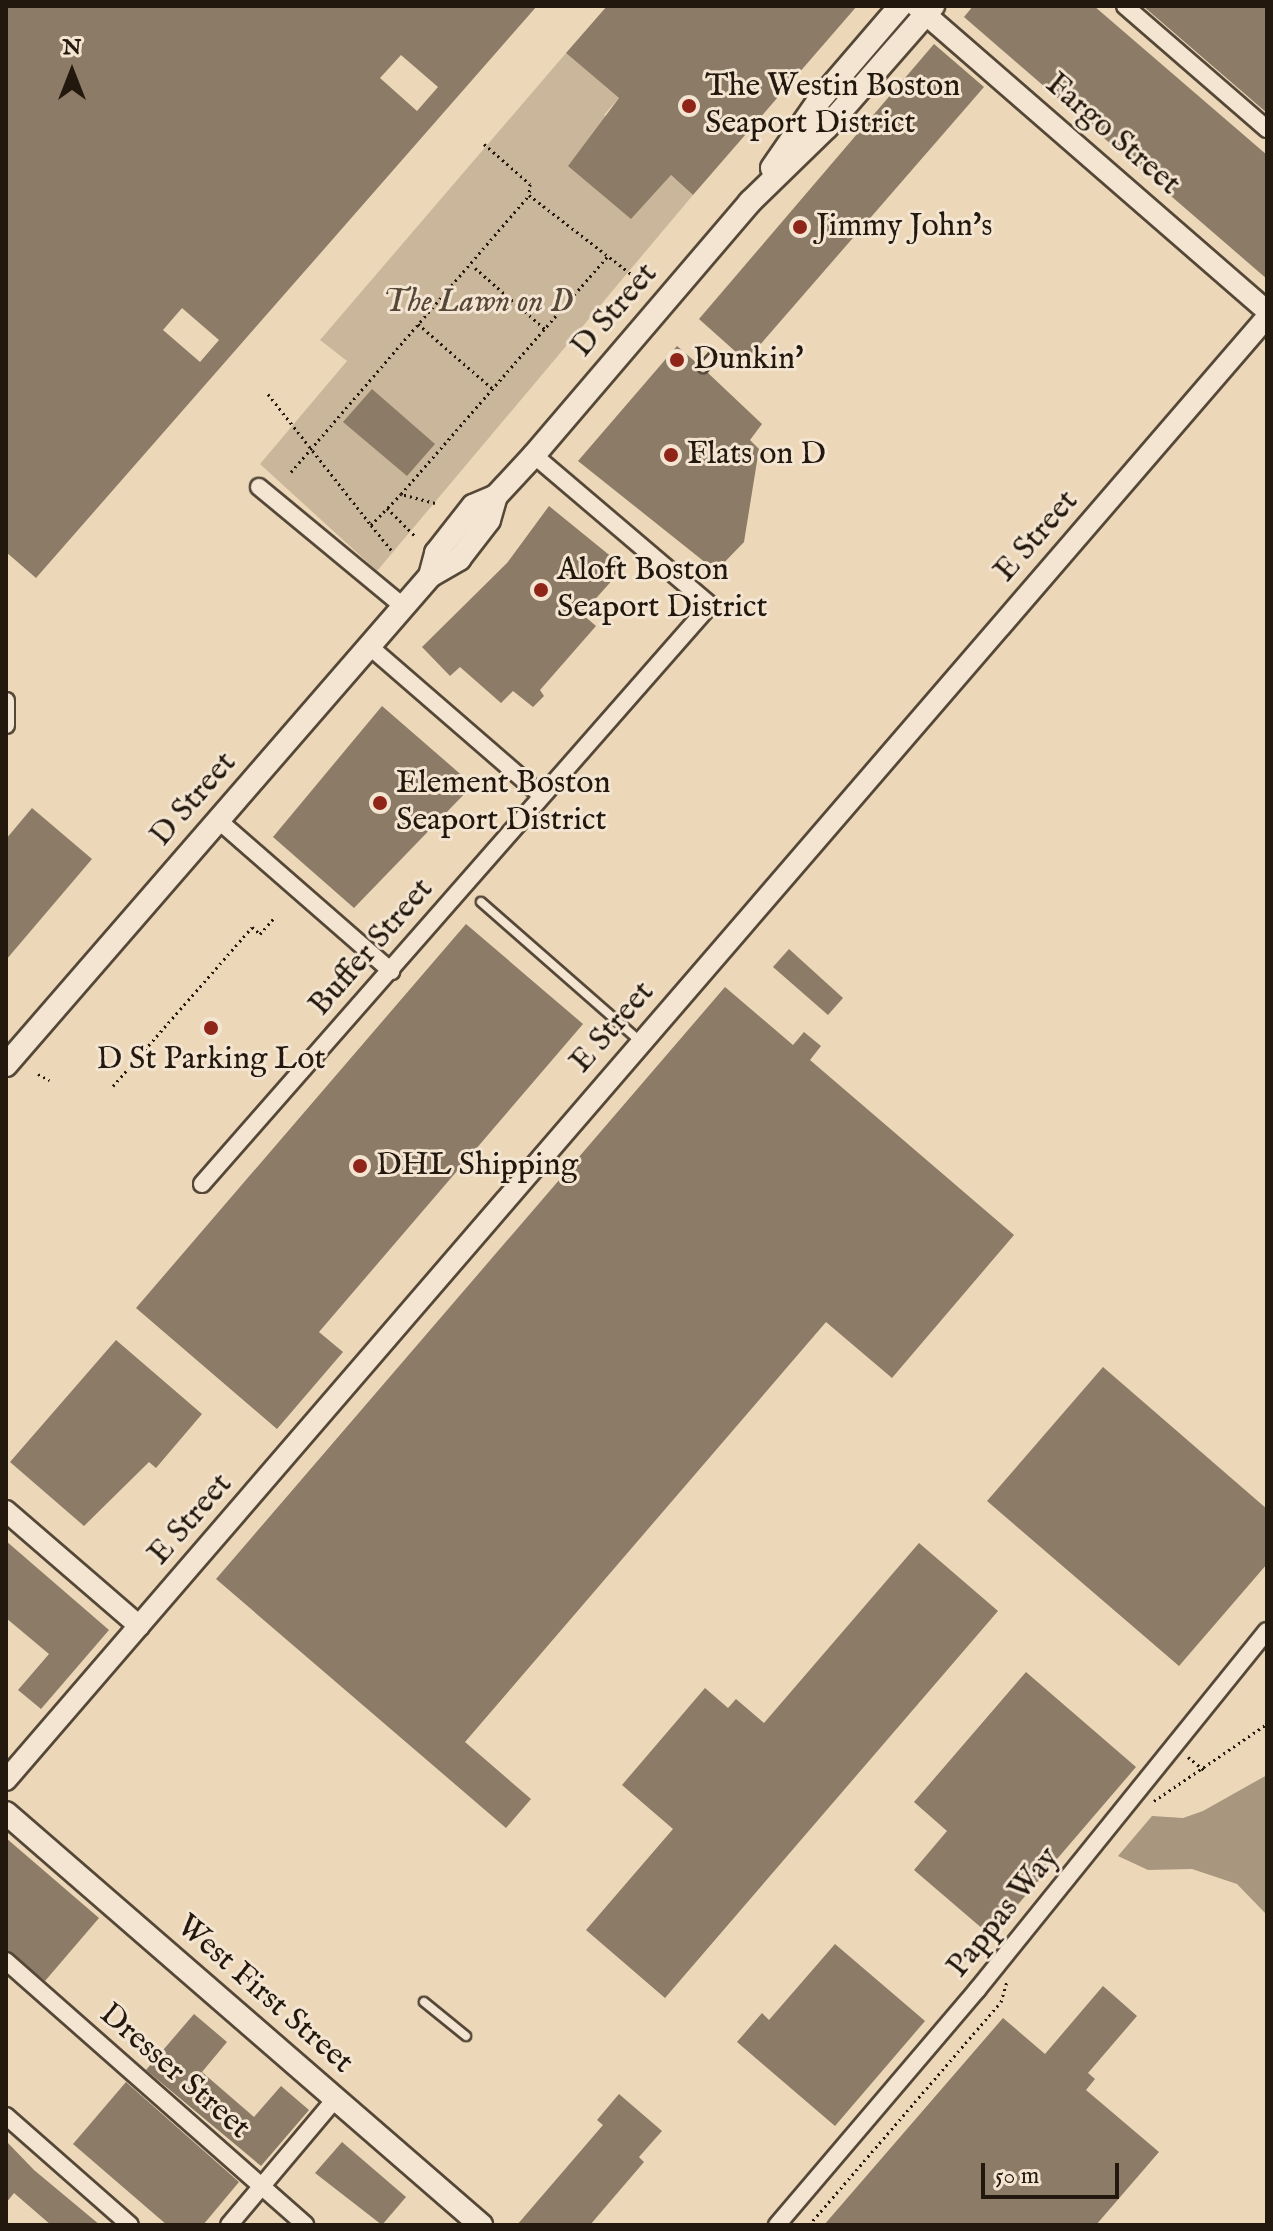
<!DOCTYPE html>
<html>
<head>
<meta charset="utf-8">
<style>
	body { margin:0 }
	#map { position:relative; width:1273px; height:2231px; overflow:hidden; background:#ecd7b8; font-family:"IM FELL English",serif }
	div>[style] { position:absolute }
	[style*='--x'] { left:calc(var(--x)*1px); top:calc(var(--y)*1px); width:calc(var(--w)*1px); rotate:calc(var(--a)*1deg) }
	.green>* { inset:0; background:#cab79b }
	.water>* { inset:0; background:#a8967e }
	.building>* { inset:0; background:#8c7b66 }
	.path>* { height:3px; margin-top:-1.5px; transform-origin:0; background:repeating-linear-gradient(90deg,#23180d 0 2px,transparent 0 6px) }
	.roads { filter:drop-shadow(2px 0 #554838) drop-shadow(-2px 0 #554838) drop-shadow(0 2px #554838) drop-shadow(0 -2px #554838) }
	.service>* { height:8px; margin:-4px; padding:0 4px; transform-origin:4px; border-radius:4px; background:#f3e5d1 }
	.minor>* { height:16px; margin:-8px; padding:0 8px; transform-origin:8px; border-radius:8px; background:#f3e5d1 }
	.tertiary>* { height:20px; margin:-10px; padding:0 10px; transform-origin:10px; border-radius:10px; background:#f3e5d1 }
	.secondary>* { height:22px; margin:-11px; padding:0 11px; transform-origin:11px; border-radius:11px; background:#f3e5d1 }
	.dots>* { width:22px; height:22px; translate:-50% -50%; box-sizing:border-box; border:4px solid #f3e5d1; border-radius:50% }
	span { translate:-50% -50%; white-space:nowrap; text-align:center; line-height:1.15; -webkit-text-stroke:6px #f3e5d1; paint-order:stroke }
	.poi-label { font-size:32px; color:#23180d }
	.left { translate:0 -50%; text-align:left }
	.street-label { font-size:32px; color:#23180d }
	.park-label { font-size:32px; color:#554838; font-style:italic }
	.frame { position:absolute; inset:0; border:8px solid #23180d; pointer-events:none }
	.north { position:absolute; left:32px; top:32px; width:80px; height:80px; -webkit-text-stroke:6px #f3e5d1; paint-order:stroke; rotate:0deg; font-size:22px; font-weight:700; line-height:32px; text-align:center; color:#23180d }
	.north::after { content:''; display:block; margin:auto; width:28px; height:36px; background:#23180d; clip-path:polygon(50% 0,100% 100%,50% 72%,0 100%) }
	.scale { position:absolute; left:981px; top:2163px; width:138px; height:36px; box-sizing:border-box; border:4px solid #23180d; border-top:0; padding-left:10px; font-size:24px; line-height:28px; white-space:nowrap; color:#23180d; -webkit-text-stroke:6px #f3e5d1; paint-order:stroke }
</style>
</head>
<body>
<div id="map">
	<div class="green">
		<div style="clip-path:polygon(566px 53px,619px 98px,604px 115px,693px 195px,377px 571px,260px 464px,347px 361px,320px 340px)"></div>
	</div>
	<div class="water">
		<div style="clip-path:polygon(1267px 1775px,1267px 1915px,1237px 1884px,1192px 1869px,1148px 1870px,1118px 1856px,1152px 1816px,1183px 1818px,1203px 1811px)"></div>
	</div>
	<div class="building">
		<div style="clip-path:polygon(evenodd,6px 6px,537px 6px,36px 578px,6px 552px,6px 6px,401px 55px,438px 87px,417px 111px,380px 78px,401px 55px,6px 6px,182px 308px,219px 340px,200px 362px,163px 330px,182px 308px)"></div>
		<div style="clip-path:polygon(607px 6px,857px 6px,693px 195px,671px 175px,631px 219px,568px 166px,619px 98px,566px 53px)"></div>
		<div style="clip-path:polygon(973px 6px,1094px 6px,1267px 155px,1267px 279px,964px 17px)"></div>
		<div style="clip-path:polygon(1143px 6px,1267px 6px,1267px 113px)"></div>
		<div style="clip-path:polygon(934px 44px,984px 87px,746px 361px,699px 319px)"></div>
		<div style="clip-path:polygon(677px 346px,698px 364px,698px 373px,708px 373px,762px 424px,750px 440px,759px 449px,744px 542px,716px 571px,578px 461px)"></div>
		<div style="clip-path:polygon(372px 389px,435px 444px,407px 476px,343px 422px)"></div>
		<div style="clip-path:polygon(549px 506px,624px 567px,582px 614px,596px 626px,540px 690px,544px 696px,533px 707px,513px 691px,501px 703px,460px 667px,450px 676px,422px 647px,507px 563px)"></div>
		<div style="clip-path:polygon(382px 706px,473px 785px,354px 908px,273px 837px)"></div>
		<div style="clip-path:polygon(32px 808px,92px 859px,6px 960px,6px 839px)"></div>
		<div style="clip-path:polygon(466px 924px,583px 1024px,319px 1332px,343px 1352px,277px 1429px,136px 1308px)"></div>
		<div style="clip-path:polygon(789px 949px,843px 998px,828px 1015px,773px 967px)"></div>
		<div style="clip-path:polygon(725px 987px,793px 1045px,804px 1032px,821px 1046px,810px 1060px,1014px 1235px,892px 1378px,826px 1322px,465px 1742px,531px 1799px,506px 1828px,216px 1579px)"></div>
		<div style="clip-path:polygon(116px 1340px,202px 1414px,156px 1468px,149px 1462px,84px 1526px,10px 1462px)"></div>
		<div style="clip-path:polygon(1103px 1367px,1267px 1509px,1267px 1564px,1179px 1666px,987px 1501px)"></div>
		<div style="clip-path:polygon(6px 1541px,109px 1630px,41px 1709px,18px 1690px,49px 1654px,6px 1618px)"></div>
		<div style="clip-path:polygon(919px 1543px,998px 1611px,665px 1998px,586px 1930px,673px 1829px,622px 1785px,705px 1688px,728px 1708px,736px 1699px,764px 1723px)"></div>
		<div style="clip-path:polygon(1026px 1672px,1136px 1767px,991px 1936px,914px 1870px,947px 1831px,914px 1802px)"></div>
		<div style="clip-path:polygon(6px 1838px,99px 1918px,45px 1981px,6px 1950px)"></div>
		<div style="clip-path:polygon(835px 1944px,925px 2021px,835px 2126px,737px 2042px,762px 2013px,769px 2020px)"></div>
		<div style="clip-path:polygon(1103px 1986px,1137px 2016px,1088px 2073px,1095px 2079px,1086px 2090px,1159px 2152px,1096px 2225px,824px 2225px,1003px 2018px,1045px 2054px)"></div>
		<div style="clip-path:polygon(194px 2014px,227px 2042px,202px 2072px,254px 2117px,281px 2086px,309px 2110px,261px 2166px,146px 2070px)"></div>
		<div style="clip-path:polygon(126px 2082px,239px 2182px,203px 2225px,167px 2225px,73px 2144px)"></div>
		<div style="clip-path:polygon(619px 2094px,662px 2131px,639px 2157px,644px 2162px,590px 2225px,517px 2225px,603px 2125px,597px 2120px)"></div>
		<div style="clip-path:polygon(6px 2141px,34px 2170px,100px 2225px,51px 2225px,14px 2193px,6px 2203px)"></div>
		<div style="clip-path:polygon(342px 2142px,406px 2197px,382px 2225px,315px 2173px)"></div>
	</div>
	<div class="path">
		<div style="--x:484;--y:144;--w:61;--a:41"></div>
		<div style="--x:530;--y:184;--w:11;--a:95"></div>
		<div style="--x:475;--y:268;--w:93;--a:41.1"></div>
		<div style="--x:418;--y:324;--w:99;--a:40.9"></div>
		<div style="--x:268;--y:394;--w:167;--a:51.8"></div>
		<div style="--x:371;--y:525;--w:43;--a:-45.9"></div>
		<div style="--x:291;--y:472;--w:365;--a:-49.3"></div>
		<div style="--x:529;--y:195;--w:134;--a:37.7"></div>
		<div style="--x:435;--y:503;--w:35;--a:-165"></div>
		<div style="--x:401;--y:494;--w:315;--a:-49"></div>
		<div style="--x:387;--y:508;--w:41;--a:45"></div>
		<div style="--x:371;--y:525;--w:35;--a:51"></div>
		<div style="--x:38;--y:1074;--w:13;--a:29"></div>
		<div style="--x:113;--y:1086;--w:211;--a:-48.8"></div>
		<div style="--x:252;--y:927;--w:11;--a:41"></div>
		<div style="--x:260;--y:934;--w:21;--a:-49"></div>
		<div style="--x:1188;--y:1757;--w:21;--a:39"></div>
		<div style="--x:1154;--y:1801;--w:137;--a:-34.3"></div>
		<div style="--x:809;--y:2225;--w:294;--a:-49.3"></div>
		<div style="--x:1001;--y:2002;--w:22;--a:-74"></div>
	</div>
	<div class="roads">
		<div class="service">
			<div style="--x:703;--y:368;--w:15;--a:-48"></div>
			<div style="--x:481;--y:902;--w:211;--a:41.2"></div>
			<div style="--x:424;--y:2002;--w:54;--a:39"></div>
		</div>
		<div class="minor">
			<div style="--x:1125;--y:6;--w:188;--a:40.9"></div>
			<div style="--x:259;--y:487;--w:187;--a:39.6"></div>
			<div style="--x:369;--y:646;--w:226;--a:40.9"></div>
			<div style="--x:6;--y:701;--w:24;--a:90"></div>
			<div style="--x:218;--y:820;--w:230;--a:41.1"></div>
			<div style="--x:202;--y:1184;--w:770;--a:-48.74"></div>
			<div style="--x:710;--y:605;--w:231;--a:-139.6"></div>
			<div style="--x:6;--y:1961;--w:399;--a:41.4"></div>
			<div style="--x:6;--y:2116;--w:165;--a:41.3"></div>
			<div style="--x:229;--y:2225;--w:165;--a:-49.9"></div>
			<div style="--x:777;--y:2225;--w:309;--a:-49.6"></div>
			<div style="--x:977;--y:1990;--w:461;--a:-51.1"></div>
		</div>
		<div class="tertiary">
			<div style="--x:916;--y:6;--w:465;--a:41"></div>
			<div style="--x:6;--y:1511;--w:176;--a:40.8"></div>
			<div style="--x:6;--y:1780;--w:1931;--a:-49.24"></div>
		</div>
		<div class="secondary">
			<div style="--x:772;--y:168;--w:79;--a:-55.3"></div>
			<div style="--x:817;--y:103;--w:128;--a:-49.4"></div>
			<div style="--x:430;--y:576;--w:24;--a:-75"></div>
			<div style="--x:436;--y:553;--w:60;--a:-51.8"></div>
			<div style="--x:473;--y:506;--w:25;--a:-23"></div>
			<div style="--x:496;--y:496;--w:56;--a:-47.2"></div>
			<div style="--x:534;--y:455;--w:333;--a:-49.5"></div>
			<div style="--x:750;--y:202;--w:107;--a:-44.2"></div>
			<div style="--x:827;--y:127;--w:161;--a:-48.8"></div>
			<div style="--x:6;--y:1065;--w:647;--a:-49.07"></div>
			<div style="--x:430;--y:576;--w:34;--a:-30"></div>
			<div style="--x:459;--y:559;--w:49;--a:-52.4"></div>
			<div style="--x:489;--y:520;--w:25;--a:-74"></div>
			<div style="--x:6;--y:1813;--w:629;--a:40.94"></div>
		</div>
	</div>
	<div class="dots">
		<div style="left:689px;top:106px;background:#8f2418"></div>
		<div style="left:800px;top:227px;background:#8f2418"></div>
		<div style="left:677px;top:360px;background:#8f2418"></div>
		<div style="left:671px;top:455px;background:#8f2418"></div>
		<div style="left:541px;top:590px;background:#8f2418"></div>
		<div style="left:380px;top:803px;background:#8f2418"></div>
		<div style="left:211px;top:1028px;background:#8f2418"></div>
		<div style="left:360px;top:1166px;background:#8f2418"></div>
	</div>
	<div class="poi-label">
		<span class="left" style="left:705px;top:106px">The Westin Boston<br>Seaport District</span>
		<span class="left" style="left:816px;top:227px">Jimmy John's</span>
		<span class="left" style="left:693px;top:360px">Dunkin'</span>
		<span class="left" style="left:687px;top:455px">Flats on D</span>
		<span class="left" style="left:557px;top:590px">Aloft Boston<br>Seaport District</span>
		<span class="left" style="left:396px;top:803px">Element Boston<br>Seaport District</span>
		<span style="left:211px;top:1060px">D St Parking Lot</span>
		<span class="left" style="left:376px;top:1166px">DHL Shipping</span>
	</div>
	<div class="street-label">
		<span style="left:1112px;top:135px;rotate:41deg">Fargo Street</span>
		<span style="left:615px;top:311px;rotate:-49deg">D Street</span>
		<span style="left:1037px;top:537px;rotate:-49deg">E Street</span>
		<span style="left:194px;top:800px;rotate:-49deg">D Street</span>
		<span style="left:372px;top:948px;rotate:-49deg">Buffer Street</span>
		<span style="left:613px;top:1028px;rotate:-49deg">E Street</span>
		<span style="left:191px;top:1520px;rotate:-49deg">E Street</span>
		<span style="left:1004px;top:1913px;rotate:-51deg">Pappas Way</span>
		<span style="left:264px;top:1995px;rotate:41deg">West First Street</span>
		<span style="left:174px;top:2072px;rotate:41deg">Dresser Street</span>
	</div>
	<div class="park-label">
		<span style="left:478px;top:303px">The Lawn on D</span>
	</div>
	<div class="frame"></div>
	<div class="north">N</div>
	<div class="scale">50 m</div>
</div>
</body>
</html>
